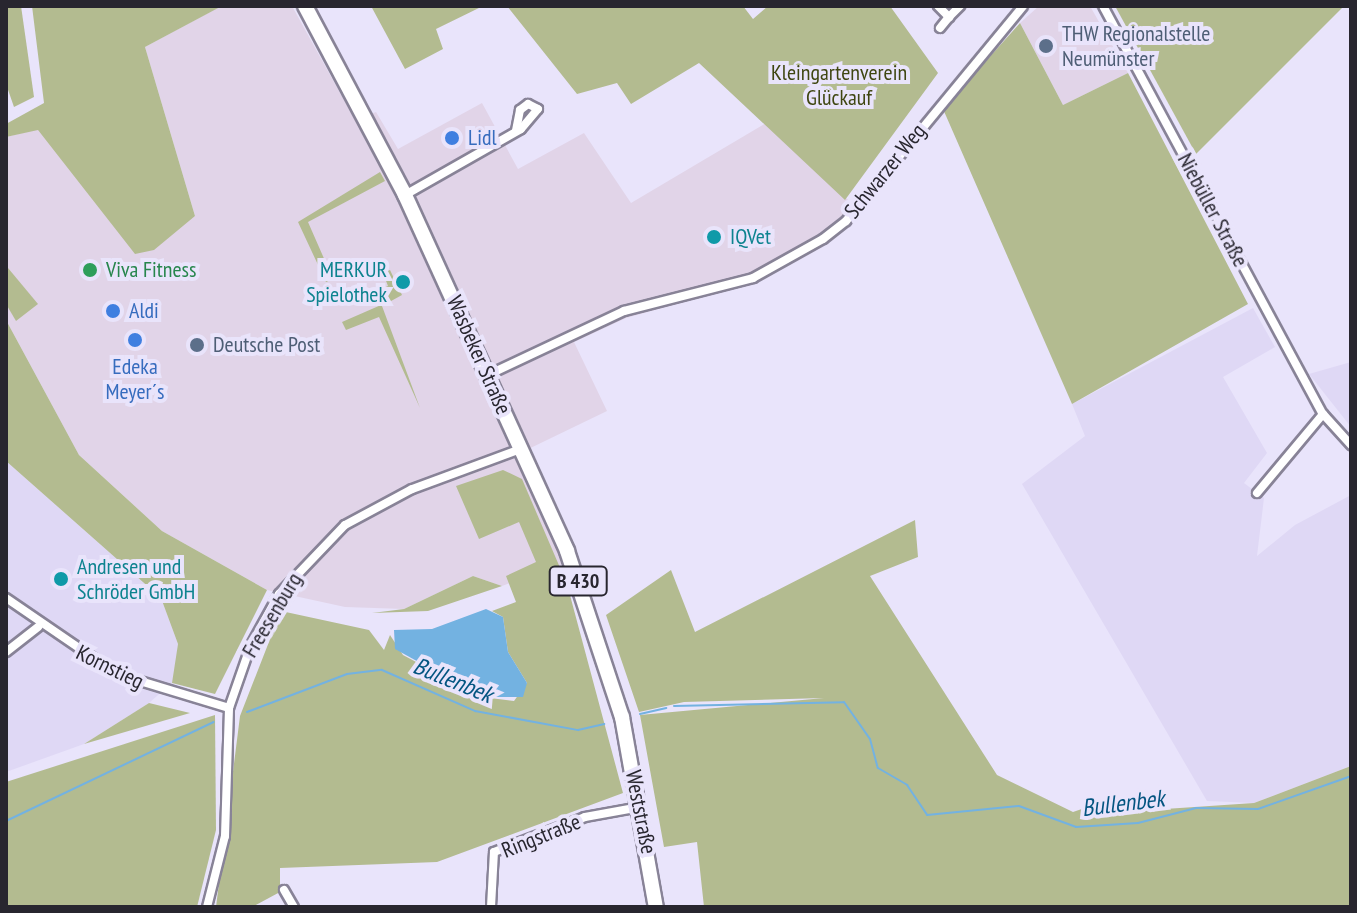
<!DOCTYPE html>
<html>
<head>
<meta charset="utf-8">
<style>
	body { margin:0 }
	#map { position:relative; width:1357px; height:913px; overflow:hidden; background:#e9e4fb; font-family:"PT Sans Narrow",sans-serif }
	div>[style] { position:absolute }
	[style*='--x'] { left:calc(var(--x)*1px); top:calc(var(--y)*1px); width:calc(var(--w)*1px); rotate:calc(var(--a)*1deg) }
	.commercial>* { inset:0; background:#e1d4e8 }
	.built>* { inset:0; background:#dfd8f5 }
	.green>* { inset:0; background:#b3bb90 }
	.water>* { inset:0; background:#73b2e1 }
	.stream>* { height:2px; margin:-1px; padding:0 1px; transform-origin:1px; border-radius:1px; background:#73b2e1 }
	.roads { filter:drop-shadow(2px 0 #888397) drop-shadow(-2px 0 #888397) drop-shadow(0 2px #888397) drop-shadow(0 -2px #888397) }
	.street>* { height:8px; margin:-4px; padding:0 4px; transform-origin:4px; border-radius:4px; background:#fff }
	.primary>* { height:14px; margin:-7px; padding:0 7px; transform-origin:7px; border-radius:7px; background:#fff }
	.dots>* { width:22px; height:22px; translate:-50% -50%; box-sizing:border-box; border:4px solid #e9e4fb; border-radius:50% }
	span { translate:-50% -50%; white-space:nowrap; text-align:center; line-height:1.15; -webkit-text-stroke:8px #e9e4fb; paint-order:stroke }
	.shield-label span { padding:2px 6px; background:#e9e4fb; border:2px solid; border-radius:6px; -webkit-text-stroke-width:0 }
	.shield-label { font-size:20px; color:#28262f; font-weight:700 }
	.service-label { font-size:22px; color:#4e5e75 }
	.left { translate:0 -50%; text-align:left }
	.park-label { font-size:22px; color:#3f4611 }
	.shop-label { font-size:22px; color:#366cbe }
	.street-label { font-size:22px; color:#28262f }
	.culture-label { font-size:22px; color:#0d838f }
	.right { translate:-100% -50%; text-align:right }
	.leisure-label { font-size:22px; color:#27864d }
	.water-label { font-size:24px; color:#045581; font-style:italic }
	.frame { position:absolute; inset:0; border:8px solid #28262f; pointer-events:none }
</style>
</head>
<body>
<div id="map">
	<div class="commercial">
		<div style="clip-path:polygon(221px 6px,292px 6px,355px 120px,376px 112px,398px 149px,482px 103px,518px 169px,584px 133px,631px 203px,766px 123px,860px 211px,822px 244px,756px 282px,626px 318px,574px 342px,607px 411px,516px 455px,563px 564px,502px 586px,473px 576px,404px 609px,345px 607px,267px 590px,162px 531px,79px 455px,6px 320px,6px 137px,38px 129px,135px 253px,195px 216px,145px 47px)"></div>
		<div style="clip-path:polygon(1039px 6px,1090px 6px,1128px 73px,1063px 105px,1020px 23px)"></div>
	</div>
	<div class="built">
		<div style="clip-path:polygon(1253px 308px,1275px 347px,1223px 377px,1267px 453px,1244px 483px,1264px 498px,1257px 556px,1295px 525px,1351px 495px,1351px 766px,1254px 803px,1207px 801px,1022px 484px,1085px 436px,1072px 404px)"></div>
		<div style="clip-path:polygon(1351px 362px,1351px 427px,1309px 374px)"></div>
		<div style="clip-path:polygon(6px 461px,161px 598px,178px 644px,175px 680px,149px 703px,84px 744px,6px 772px)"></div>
	</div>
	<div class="green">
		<div style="clip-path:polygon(6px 6px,21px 6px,34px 97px,14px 107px,6px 84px)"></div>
		<div style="clip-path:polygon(32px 6px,220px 7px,145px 47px,195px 216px,154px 250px,135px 254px,38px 130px,6px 137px,6px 124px,44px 103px)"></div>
		<div style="clip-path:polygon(371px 6px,483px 6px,436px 29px,443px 49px,405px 69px)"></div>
		<div style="clip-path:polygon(507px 6px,743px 6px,753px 19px,768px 6px,890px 6px,938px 73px,845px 200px,699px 63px,631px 104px,617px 83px,577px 94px)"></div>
		<div style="clip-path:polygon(1115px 6px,1344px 6px,1196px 154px)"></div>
		<div style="clip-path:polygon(1020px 23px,1063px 105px,1128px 73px,1248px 304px,1072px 404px,943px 109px)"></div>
		<div style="clip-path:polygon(380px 172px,385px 181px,308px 222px,333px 279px,326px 282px,298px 222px)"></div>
		<div style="clip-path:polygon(8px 268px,38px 304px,16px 321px,6px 304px)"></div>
		<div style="clip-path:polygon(390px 270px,402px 295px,382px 306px,420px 408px,379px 317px,346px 330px,342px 322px,381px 305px,377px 291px,388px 286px,383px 273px)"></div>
		<div style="clip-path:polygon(6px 320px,79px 455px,162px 531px,267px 590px,215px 694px,172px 683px,178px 644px,161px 598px,6px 461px)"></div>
		<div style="clip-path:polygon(503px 470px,522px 479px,567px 584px,623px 793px,437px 862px,280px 868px,280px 892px,252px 907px,216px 907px,240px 716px,281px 611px,369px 630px,384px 650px,390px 635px,403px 655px,482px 697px,514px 701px,527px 683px,508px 652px,503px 617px,492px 611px,516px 602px,506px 576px,536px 562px,519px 522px,479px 539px,456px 486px)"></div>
		<div style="clip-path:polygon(915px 520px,918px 557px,870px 576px,997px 775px,1073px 812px,1114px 798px,1150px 810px,1254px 803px,1351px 766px,1351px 907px,704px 907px,697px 842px,664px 847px,640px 715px,824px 698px,684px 702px,639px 712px,606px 615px,671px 570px,695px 632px)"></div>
		<div style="clip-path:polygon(473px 576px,502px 586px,428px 611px,372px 613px,404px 609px)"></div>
		<div style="clip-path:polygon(149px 703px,190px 713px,84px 744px)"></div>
		<div style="clip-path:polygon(215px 715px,216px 830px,197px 907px,6px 907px,6px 782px)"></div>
	</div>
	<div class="water">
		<div style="clip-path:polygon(486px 609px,503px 617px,508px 652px,527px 683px,523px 697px,482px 697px,395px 649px,394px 630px,432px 629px)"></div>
	</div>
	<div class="stream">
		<div style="--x:674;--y:706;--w:170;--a:-1.3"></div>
		<div style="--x:844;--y:702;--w:45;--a:54.9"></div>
		<div style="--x:870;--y:739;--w:30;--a:75"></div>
		<div style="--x:878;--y:768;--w:34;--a:30"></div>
		<div style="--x:907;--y:785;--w:36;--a:56"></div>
		<div style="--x:927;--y:815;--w:92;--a:-5.6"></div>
		<div style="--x:1019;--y:806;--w:61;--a:20.2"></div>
		<div style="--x:1076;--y:827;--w:62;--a:-3.7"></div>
		<div style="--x:1138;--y:823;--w:60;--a:-14.5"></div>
		<div style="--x:1196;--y:808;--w:62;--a:0.9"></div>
		<div style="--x:1258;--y:809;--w:99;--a:-19.5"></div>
		<div style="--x:247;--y:712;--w:107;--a:-20.8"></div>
		<div style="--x:347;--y:674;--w:35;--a:-7"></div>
		<div style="--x:382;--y:670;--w:102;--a:23.8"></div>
		<div style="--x:475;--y:711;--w:105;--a:10.5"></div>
		<div style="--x:578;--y:730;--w:27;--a:-13"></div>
		<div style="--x:640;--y:714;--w:27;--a:-13"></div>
		<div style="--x:6;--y:821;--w:230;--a:-25.5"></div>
	</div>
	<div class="roads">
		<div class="street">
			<div style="--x:938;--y:6;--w:16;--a:45"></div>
			<div style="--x:949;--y:17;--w:16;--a:-45"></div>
			<div style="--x:1103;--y:6;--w:464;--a:61.7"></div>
			<div style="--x:1323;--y:414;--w:42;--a:47.9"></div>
			<div style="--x:940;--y:28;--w:14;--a:-51"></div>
			<div style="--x:405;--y:195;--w:133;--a:-29.6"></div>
			<div style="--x:521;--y:129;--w:26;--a:-50"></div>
			<div style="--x:538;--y:109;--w:11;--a:-153"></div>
			<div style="--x:528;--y:104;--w:10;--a:143"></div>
			<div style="--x:520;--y:110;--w:21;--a:101"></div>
			<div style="--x:488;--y:375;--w:150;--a:-25.2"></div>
			<div style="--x:624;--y:311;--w:133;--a:-14.3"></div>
			<div style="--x:753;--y:278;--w:80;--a:-29.1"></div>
			<div style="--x:823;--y:239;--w:29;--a:-38"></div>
			<div style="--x:846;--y:221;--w:278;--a:-50.5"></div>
			<div style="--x:1257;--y:493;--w:103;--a:-50.1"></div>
			<div style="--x:6;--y:598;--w:135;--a:34.4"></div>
			<div style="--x:117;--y:674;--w:117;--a:16.9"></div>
			<div style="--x:6;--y:652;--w:41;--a:-38"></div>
			<div style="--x:284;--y:890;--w:20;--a:60"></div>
			<div style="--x:207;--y:907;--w:73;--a:-75.8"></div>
			<div style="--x:225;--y:836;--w:128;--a:-88.2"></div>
			<div style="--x:229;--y:708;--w:67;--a:-70.8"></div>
			<div style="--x:251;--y:645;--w:58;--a:-61.2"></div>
			<div style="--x:279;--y:594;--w:95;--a:-46.3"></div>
			<div style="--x:345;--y:525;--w:76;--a:-28.2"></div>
			<div style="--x:412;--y:489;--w:116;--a:-20.2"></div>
			<div style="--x:491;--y:907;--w:55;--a:-86.9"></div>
			<div style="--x:494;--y:852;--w:97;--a:-21"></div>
			<div style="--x:585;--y:817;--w:56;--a:-10.3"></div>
		</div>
		<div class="primary">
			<div style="--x:305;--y:6;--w:214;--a:62.1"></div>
			<div style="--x:405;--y:195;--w:391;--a:65.5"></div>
			<div style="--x:567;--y:551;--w:175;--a:71.7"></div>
			<div style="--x:622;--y:717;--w:193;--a:79.9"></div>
		</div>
	</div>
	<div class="dots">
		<div style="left:1046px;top:46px;background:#5c6f8a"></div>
		<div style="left:452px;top:138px;background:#3f7fe0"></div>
		<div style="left:714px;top:237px;background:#0f9aa8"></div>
		<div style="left:90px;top:270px;background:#2e9e5b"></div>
		<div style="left:403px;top:282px;background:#0f9aa8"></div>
		<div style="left:113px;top:311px;background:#3f7fe0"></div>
		<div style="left:135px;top:340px;background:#3f7fe0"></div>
		<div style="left:197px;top:345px;background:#5c6f8a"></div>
		<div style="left:61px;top:579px;background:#0f9aa8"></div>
	</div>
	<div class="shield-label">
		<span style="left:578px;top:581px">B 430</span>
	</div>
	<div class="service-label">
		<span class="left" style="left:1062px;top:46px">THW Regionalstelle<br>Neumünster</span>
		<span class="left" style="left:213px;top:345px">Deutsche Post</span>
	</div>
	<div class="park-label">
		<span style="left:839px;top:85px">Kleingartenverein<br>Glückauf</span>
	</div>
	<div class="shop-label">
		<span class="left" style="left:468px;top:138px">Lidl</span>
		<span class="left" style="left:129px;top:311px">Aldi</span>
		<span style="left:135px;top:379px">Edeka<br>Meyer´s</span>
	</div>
	<div class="street-label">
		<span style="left:885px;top:171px;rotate:-51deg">Schwarzer Weg</span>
		<span style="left:1213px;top:210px;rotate:62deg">Niebüller Straße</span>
		<span style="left:479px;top:355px;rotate:66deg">Wasbeker Straße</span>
		<span style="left:272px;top:615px;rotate:-59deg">Freesenburg</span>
		<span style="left:110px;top:667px;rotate:26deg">Kornstieg</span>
		<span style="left:641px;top:812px;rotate:79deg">Weststraße</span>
		<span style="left:541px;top:836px;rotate:-22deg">Ringstraße</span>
	</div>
	<div class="culture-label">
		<span class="left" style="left:730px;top:237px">IQVet</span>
		<span class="right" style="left:387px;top:282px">MERKUR<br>Spielothek</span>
		<span class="left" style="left:77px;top:579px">Andresen und<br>Schröder GmbH</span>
	</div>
	<div class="leisure-label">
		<span class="left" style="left:106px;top:270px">Viva Fitness</span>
	</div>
	<div class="water-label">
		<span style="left:453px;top:680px;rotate:22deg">Bullenbek</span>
		<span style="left:1123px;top:803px;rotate:-7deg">Bullenbek</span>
	</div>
	<div class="frame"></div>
</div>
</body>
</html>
